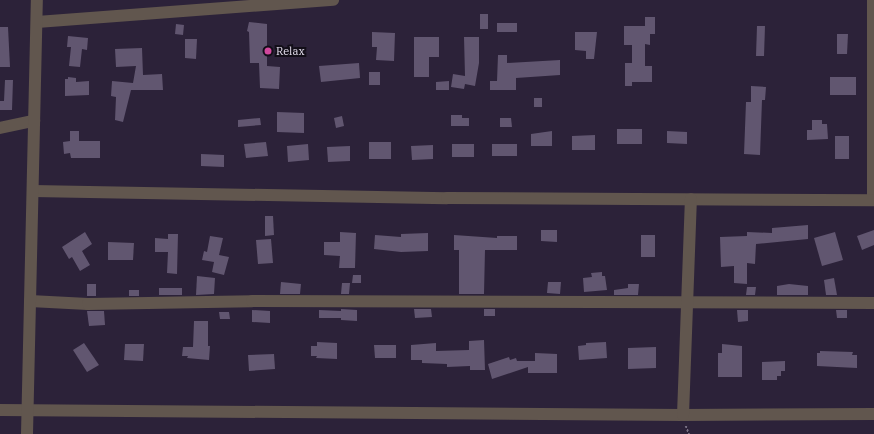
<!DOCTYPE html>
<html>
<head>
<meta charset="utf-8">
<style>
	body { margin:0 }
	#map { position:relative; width:874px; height:434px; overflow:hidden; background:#2c2239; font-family:"IBM Plex Serif",serif }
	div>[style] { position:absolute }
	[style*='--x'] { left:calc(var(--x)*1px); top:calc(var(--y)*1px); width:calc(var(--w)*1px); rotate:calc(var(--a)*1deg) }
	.building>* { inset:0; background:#615670 }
	.path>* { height:1.5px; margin-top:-0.75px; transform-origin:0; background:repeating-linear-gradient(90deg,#797084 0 2px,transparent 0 4px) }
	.minor>* { height:12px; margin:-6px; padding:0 6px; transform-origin:6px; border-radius:6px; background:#61564e }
	.dots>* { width:11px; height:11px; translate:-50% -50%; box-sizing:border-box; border:2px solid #120e18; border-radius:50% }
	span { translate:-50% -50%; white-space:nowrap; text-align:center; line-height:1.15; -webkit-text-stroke:4px #120e18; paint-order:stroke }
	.poi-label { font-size:11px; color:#e5dfee }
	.left { translate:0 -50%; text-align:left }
</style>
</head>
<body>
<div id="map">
	<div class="building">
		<div style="clip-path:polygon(480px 14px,488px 14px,488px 29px,480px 29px)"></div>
		<div style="clip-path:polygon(645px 17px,655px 17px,655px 34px,650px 34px,650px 45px,645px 44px,645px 66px,652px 66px,652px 82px,632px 82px,632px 86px,625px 86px,625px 63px,632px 63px,632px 45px,624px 45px,624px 26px,645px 26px)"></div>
		<div style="clip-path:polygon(249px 22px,267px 24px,267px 66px,280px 67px,279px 89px,260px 88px,259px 63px,250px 63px,249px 32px,247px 31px)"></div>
		<div style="clip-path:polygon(497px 23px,517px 23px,517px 32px,497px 32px)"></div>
		<div style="clip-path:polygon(176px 24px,184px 25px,183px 35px,175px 34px)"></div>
		<div style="clip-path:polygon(757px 26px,765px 26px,764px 56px,756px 56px)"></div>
		<div style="clip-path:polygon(0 27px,8px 27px,10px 67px,0 67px)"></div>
		<div style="clip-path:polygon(372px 32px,395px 33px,394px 61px,376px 60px,377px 47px,372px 47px)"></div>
		<div style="clip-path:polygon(575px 32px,597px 32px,594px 59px,586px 59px,586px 51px,575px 50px)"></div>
		<div style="clip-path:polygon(837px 34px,848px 34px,847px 54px,837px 54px)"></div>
		<div style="clip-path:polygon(68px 36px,88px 38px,87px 50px,82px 49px,80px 67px,69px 66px,71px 47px,67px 47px)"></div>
		<div style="clip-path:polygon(414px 37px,439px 37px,439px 57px,429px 57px,429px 77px,414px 77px)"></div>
		<div style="clip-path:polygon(464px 37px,479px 37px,479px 63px,475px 86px,465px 84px,464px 89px,451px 87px,453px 74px,465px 76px)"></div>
		<div style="clip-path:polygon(185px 39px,197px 39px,196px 59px,185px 58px)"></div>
		<div style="clip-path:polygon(142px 48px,143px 75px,162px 74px,163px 90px,131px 90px,123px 122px,115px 120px,116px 97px,111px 96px,112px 81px,133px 83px,136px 66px,116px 67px,115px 49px)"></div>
		<div style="clip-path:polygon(498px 55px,507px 55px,507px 63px,560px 60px,560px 75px,516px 78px,516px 90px,490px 90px,490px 81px,497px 81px)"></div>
		<div style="clip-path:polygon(359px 63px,360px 78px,321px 82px,319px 66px)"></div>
		<div style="clip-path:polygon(369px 72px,380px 72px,380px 85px,369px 85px)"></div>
		<div style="clip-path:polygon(68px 77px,76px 78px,76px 82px,89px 81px,89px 95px,65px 96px,65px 79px,68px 79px)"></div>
		<div style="clip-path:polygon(830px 77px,856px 77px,856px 95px,830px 95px)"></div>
		<div style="clip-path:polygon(5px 80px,13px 80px,12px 110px,0 110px,0 101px,4px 101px)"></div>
		<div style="clip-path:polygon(449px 81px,449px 90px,436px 90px,436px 82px)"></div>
		<div style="clip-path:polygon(751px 86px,766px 87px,765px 100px,762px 100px,760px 155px,744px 154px,746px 102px,751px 102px)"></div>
		<div style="clip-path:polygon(534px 98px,542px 98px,542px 107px,534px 107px)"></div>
		<div style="clip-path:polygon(277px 112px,304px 113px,304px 133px,277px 132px)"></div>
		<div style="clip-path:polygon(451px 115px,462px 115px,462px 118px,469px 118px,469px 126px,451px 126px)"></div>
		<div style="clip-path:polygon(342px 116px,344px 126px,336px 128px,334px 118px)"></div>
		<div style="clip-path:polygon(260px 118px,261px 125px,238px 127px,238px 120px)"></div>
		<div style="clip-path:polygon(500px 118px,511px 118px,512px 127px,500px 127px)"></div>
		<div style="clip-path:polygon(812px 120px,822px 120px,822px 124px,827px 124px,828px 139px,807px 140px,807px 130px,812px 130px)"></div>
		<div style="clip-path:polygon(617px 129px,642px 129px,642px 144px,617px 144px)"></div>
		<div style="clip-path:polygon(70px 131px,79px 131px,79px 141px,100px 141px,100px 158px,71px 158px,70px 153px,64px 154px,63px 142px,70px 141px)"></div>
		<div style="clip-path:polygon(552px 131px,552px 146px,531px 146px,531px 134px)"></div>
		<div style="clip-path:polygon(667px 131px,687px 132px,687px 144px,667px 143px)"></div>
		<div style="clip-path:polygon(595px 135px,595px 150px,572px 150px,572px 136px)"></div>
		<div style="clip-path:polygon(835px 136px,849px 136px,849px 159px,835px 159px)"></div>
		<div style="clip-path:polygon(266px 142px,268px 156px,246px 158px,244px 144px)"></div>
		<div style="clip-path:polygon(369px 142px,391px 142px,391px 159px,369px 159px)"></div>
		<div style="clip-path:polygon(308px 144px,309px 160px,288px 162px,287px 146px)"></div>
		<div style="clip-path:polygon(452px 144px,474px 144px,474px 157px,452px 157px)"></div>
		<div style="clip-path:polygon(492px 144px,517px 144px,517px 156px,492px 156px)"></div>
		<div style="clip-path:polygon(433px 145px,433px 159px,412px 160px,411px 146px)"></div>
		<div style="clip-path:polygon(350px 146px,350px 161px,328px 162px,327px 147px)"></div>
		<div style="clip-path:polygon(201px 154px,224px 155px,224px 167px,201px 166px)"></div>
		<div style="clip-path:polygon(265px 216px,273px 216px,274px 235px,265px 236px)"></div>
		<div style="clip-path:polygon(808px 225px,808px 239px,756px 244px,755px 264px,747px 263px,747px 284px,734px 283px,734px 266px,721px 267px,720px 237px,747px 236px,747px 232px,772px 233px,772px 228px)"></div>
		<div style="clip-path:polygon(541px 230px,557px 230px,557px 242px,541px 241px)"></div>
		<div style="clip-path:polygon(874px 230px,874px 245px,862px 250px,857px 236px)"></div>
		<div style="clip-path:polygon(85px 232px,92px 244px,82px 251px,90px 265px,80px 271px,72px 257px,69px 259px,62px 247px)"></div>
		<div style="clip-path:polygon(340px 232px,356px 233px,355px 268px,339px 268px,340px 256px,324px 255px,324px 242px,340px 242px)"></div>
		<div style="clip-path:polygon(835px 232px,843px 260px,822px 266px,814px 238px)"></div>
		<div style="clip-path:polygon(428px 233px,428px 251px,401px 252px,374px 249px,375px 235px,401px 237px,401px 234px)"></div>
		<div style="clip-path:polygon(168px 234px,178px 234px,177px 274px,167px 273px,168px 252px,155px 252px,155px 238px,168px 239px)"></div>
		<div style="clip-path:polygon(454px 235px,497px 238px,497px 236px,517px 236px,517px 250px,485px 250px,484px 294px,459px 294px,459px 250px,454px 250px)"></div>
		<div style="clip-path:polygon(641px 235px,655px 235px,655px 257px,641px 257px)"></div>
		<div style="clip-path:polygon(210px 236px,223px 238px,219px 255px,229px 257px,224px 275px,212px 272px,214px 262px,202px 260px,204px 251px,207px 252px)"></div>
		<div style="clip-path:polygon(271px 239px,273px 263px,258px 264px,256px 240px)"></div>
		<div style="clip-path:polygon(108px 242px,134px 243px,133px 260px,108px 260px)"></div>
		<div style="clip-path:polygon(602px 272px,602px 276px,605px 276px,607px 290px,584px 292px,583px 278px,592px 277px,591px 273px)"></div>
		<div style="clip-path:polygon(353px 275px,361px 275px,361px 283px,352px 283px)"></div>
		<div style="clip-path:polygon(197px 276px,215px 278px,214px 294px,196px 295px)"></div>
		<div style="clip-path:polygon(834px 278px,837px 295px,826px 295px,824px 280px)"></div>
		<div style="clip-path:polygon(281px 282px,301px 284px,300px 294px,280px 294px)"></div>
		<div style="clip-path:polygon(548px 282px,561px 282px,560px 294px,547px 293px)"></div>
		<div style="clip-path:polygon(342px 283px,350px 283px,349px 294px,341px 294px)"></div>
		<div style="clip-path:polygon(87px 284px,96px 284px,96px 296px,87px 296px)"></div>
		<div style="clip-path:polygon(628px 284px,639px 284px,638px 295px,614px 295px,614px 290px,628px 288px)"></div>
		<div style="clip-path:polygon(789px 284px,808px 286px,808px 295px,777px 295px,777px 286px)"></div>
		<div style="clip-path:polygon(747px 287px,756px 287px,755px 295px,746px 295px)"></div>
		<div style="clip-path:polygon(159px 288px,182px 288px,182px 295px,159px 295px)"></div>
		<div style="clip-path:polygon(129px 290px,139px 290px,139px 296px,129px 296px)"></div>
		<div style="clip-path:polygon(341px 309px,357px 310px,357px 321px,341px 320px,341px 318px,319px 318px,319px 310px,341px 311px)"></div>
		<div style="clip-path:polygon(414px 309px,431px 309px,432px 317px,415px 318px)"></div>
		<div style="clip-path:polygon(484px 309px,495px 309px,495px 316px,484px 316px)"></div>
		<div style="clip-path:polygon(252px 310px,270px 311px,270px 323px,252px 322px)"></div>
		<div style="clip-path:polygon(737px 310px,748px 310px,748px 321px,738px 322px)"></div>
		<div style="clip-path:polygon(836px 310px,847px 310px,847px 318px,837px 318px)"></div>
		<div style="clip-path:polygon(87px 311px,104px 311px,105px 325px,89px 326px)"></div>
		<div style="clip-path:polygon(219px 312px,229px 312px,230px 319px,220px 319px)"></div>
		<div style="clip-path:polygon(194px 321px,208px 321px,208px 346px,210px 346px,209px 360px,187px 358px,188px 356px,182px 356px,183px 347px,193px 347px)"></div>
		<div style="clip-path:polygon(484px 340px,485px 370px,470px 370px,470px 366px,447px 367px,447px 364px,422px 363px,422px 360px,411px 360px,411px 345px,436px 343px,436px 351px,469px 350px,469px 341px)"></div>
		<div style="clip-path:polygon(317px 342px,337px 343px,337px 359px,316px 358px,317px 356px,311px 356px,311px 346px,317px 346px)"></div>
		<div style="clip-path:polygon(606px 342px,607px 358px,579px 360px,578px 346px,586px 345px,586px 343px)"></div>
		<div style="clip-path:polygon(84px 343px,99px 365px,87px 372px,73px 350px)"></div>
		<div style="clip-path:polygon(125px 344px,144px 344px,143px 361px,124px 360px)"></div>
		<div style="clip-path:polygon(722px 344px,742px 346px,742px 377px,718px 377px,718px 353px,722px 353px)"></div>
		<div style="clip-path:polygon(374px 345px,396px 345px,396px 358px,375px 358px)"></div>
		<div style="clip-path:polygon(656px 347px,656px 368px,628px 369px,628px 348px)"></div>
		<div style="clip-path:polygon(820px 351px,853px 352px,852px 355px,857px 355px,857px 368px,817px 366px,817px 353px,820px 353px)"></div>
		<div style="clip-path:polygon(535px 353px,557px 354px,557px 373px,528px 373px,528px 367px,492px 379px,488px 364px,509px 357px,510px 360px,516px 358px,517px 361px,535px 361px)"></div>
		<div style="clip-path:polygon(274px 354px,275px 369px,249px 371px,248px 355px)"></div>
		<div style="clip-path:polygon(785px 361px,785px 371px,781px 371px,781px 376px,777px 376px,777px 380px,762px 380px,762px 362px)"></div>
	</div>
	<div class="path">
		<div style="--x:686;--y:426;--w:9;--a:69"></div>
	</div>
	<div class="minor">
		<div style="--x:873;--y:0;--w:200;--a:90"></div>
		<div style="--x:37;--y:22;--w:297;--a:-4.3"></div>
		<div style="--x:0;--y:128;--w:35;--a:-12"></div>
		<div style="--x:33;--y:191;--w:414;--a:1"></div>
		<div style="--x:447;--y:198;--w:427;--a:0.3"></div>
		<div style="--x:30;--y:301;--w:58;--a:3"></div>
		<div style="--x:88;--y:304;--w:164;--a:-1"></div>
		<div style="--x:252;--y:301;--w:622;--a:0.18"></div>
		<div style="--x:0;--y:410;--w:683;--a:0.42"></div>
		<div style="--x:683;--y:415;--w:191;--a:-0.3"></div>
		<div style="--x:683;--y:415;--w:216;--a:-87.9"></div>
		<div style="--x:27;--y:434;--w:434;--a:-88.7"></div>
	</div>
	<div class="dots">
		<div style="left:268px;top:51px;background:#d1479c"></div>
	</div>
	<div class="poi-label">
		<span class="left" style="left:276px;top:51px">Relax</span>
	</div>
</div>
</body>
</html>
